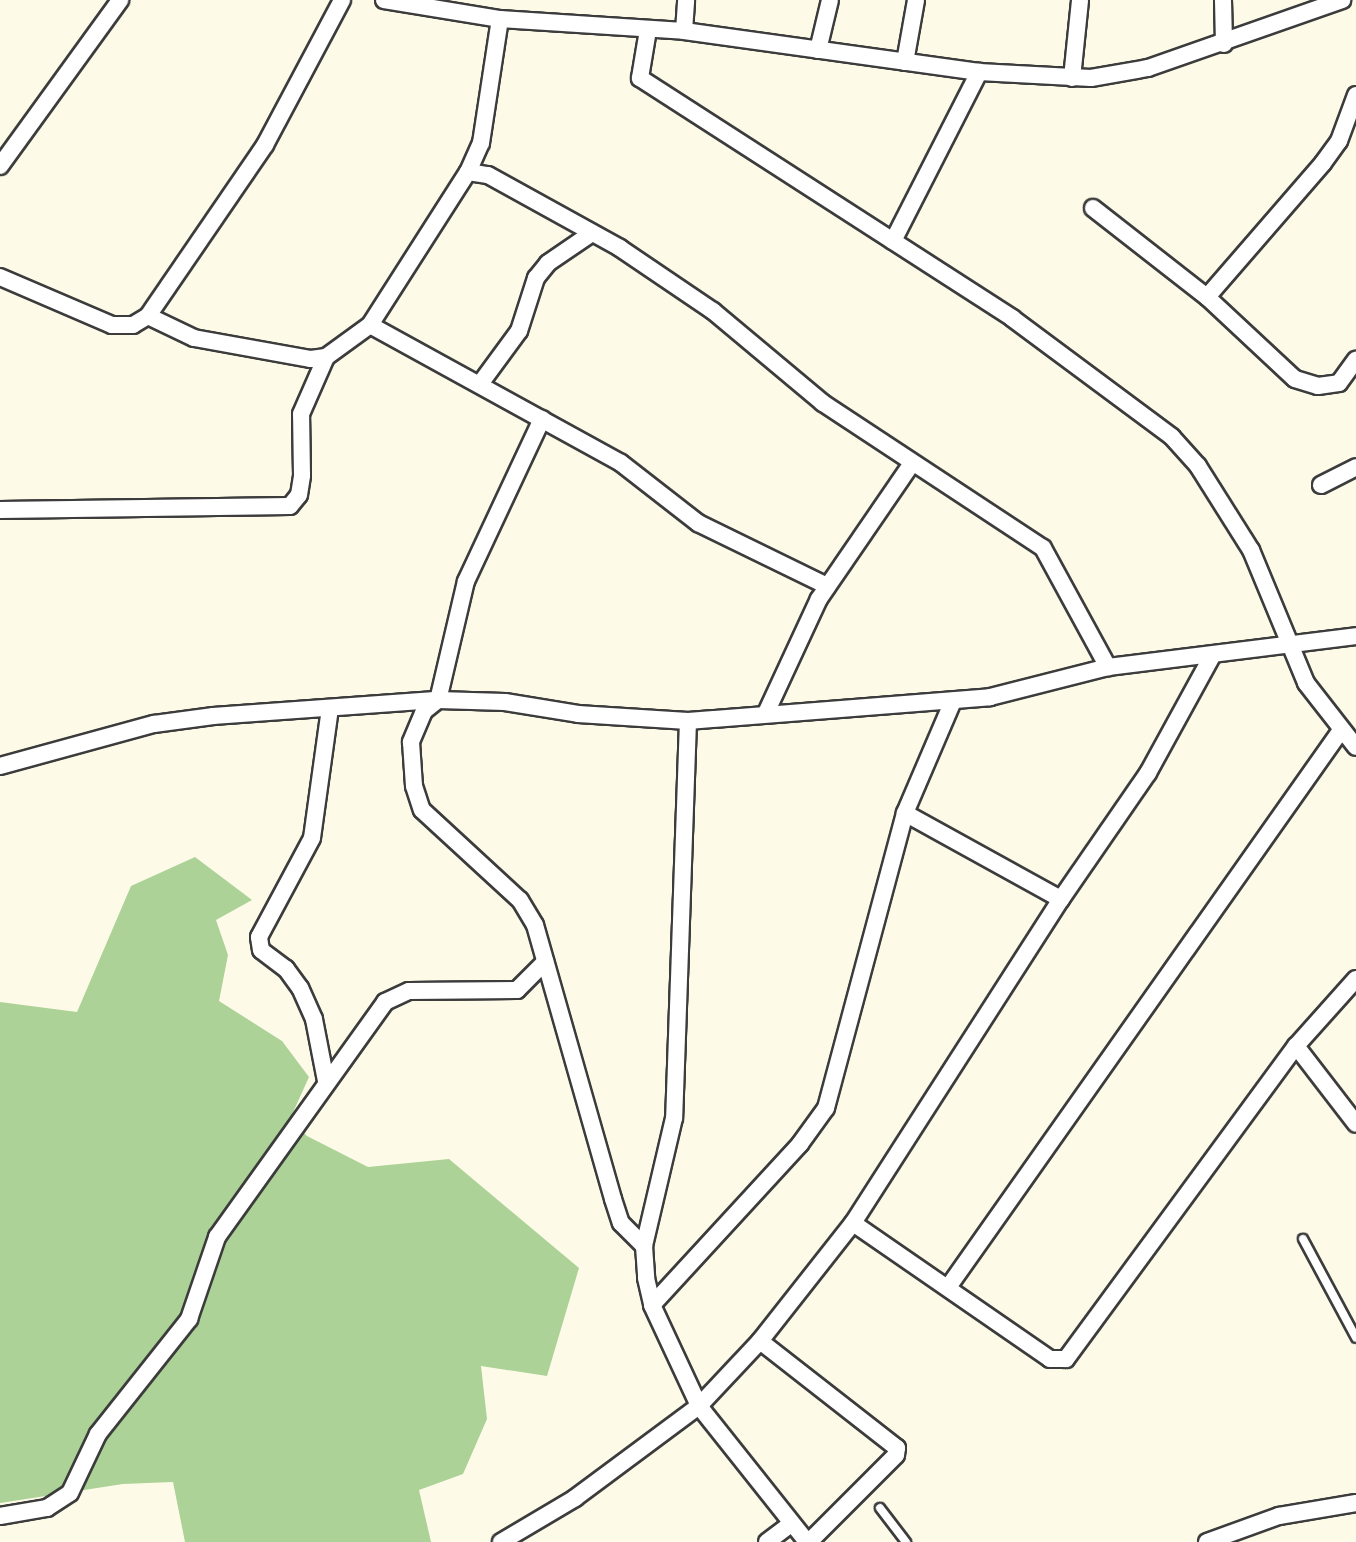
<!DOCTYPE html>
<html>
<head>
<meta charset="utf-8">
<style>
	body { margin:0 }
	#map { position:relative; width:1356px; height:1542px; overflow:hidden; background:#fdfbe8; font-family:Lora,serif }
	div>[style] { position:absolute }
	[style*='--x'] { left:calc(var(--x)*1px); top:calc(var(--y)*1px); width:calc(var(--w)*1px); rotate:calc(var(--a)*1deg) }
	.forest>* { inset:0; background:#acd297 }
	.roads { filter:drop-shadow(2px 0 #3c3c3c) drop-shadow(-2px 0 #3c3c3c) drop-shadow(0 2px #3c3c3c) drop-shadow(0 -2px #3c3c3c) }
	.service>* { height:8px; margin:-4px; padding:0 4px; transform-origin:4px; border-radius:4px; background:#fff }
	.minor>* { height:16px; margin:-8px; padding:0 8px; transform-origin:8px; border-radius:8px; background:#fff }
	span { translate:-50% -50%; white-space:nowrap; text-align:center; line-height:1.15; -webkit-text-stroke:7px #fff; paint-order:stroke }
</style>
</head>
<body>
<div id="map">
	<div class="forest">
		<div style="clip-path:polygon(195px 857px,252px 900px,216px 920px,228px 955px,219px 1001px,282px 1041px,309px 1077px,290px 1119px,307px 1136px,368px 1167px,449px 1159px,579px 1268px,547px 1376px,481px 1366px,487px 1419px,463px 1474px,419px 1490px,431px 1542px,185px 1542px,173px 1482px,123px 1484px,0 1503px,0 1002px,77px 1012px,131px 886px)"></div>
	</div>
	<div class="roads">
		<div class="service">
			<div style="--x:1303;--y:1239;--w:112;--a:61.8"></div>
			<div style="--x:880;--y:1508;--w:43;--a:52.6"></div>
		</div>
		<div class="minor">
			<div style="--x:384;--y:0;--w:118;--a:9.3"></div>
			<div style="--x:500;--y:19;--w:184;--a:3.7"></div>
			<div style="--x:684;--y:31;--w:298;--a:7.9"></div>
			<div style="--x:979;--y:72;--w:112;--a:3.1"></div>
			<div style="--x:1091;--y:78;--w:58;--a:-10"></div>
			<div style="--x:1148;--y:68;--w:206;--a:-19.3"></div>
			<div style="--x:1223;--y:0;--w:44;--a:88.7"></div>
			<div style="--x:648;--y:30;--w:49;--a:99.5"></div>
			<div style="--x:640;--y:78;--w:443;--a:32.8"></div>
			<div style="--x:1012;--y:318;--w:199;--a:36.6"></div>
			<div style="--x:1172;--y:437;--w:39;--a:48"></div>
			<div style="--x:1198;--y:466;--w:99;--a:57.8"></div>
			<div style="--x:1251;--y:550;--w:144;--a:67.5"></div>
			<div style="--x:1306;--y:683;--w:81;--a:52"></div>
			<div style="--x:684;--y:31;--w:31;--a:-86"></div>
			<div style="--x:818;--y:50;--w:51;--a:-76.5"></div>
			<div style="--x:905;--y:62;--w:63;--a:-79.9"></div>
			<div style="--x:1072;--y:78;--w:78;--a:-84.1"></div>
			<div style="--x:0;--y:166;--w:205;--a:-54.1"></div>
			<div style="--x:468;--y:172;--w:20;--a:9"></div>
			<div style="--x:488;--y:175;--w:151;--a:28.9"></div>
			<div style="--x:620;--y:248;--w:112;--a:34.1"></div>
			<div style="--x:713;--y:311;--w:143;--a:39.9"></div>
			<div style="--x:823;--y:403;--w:263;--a:33.4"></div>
			<div style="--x:1043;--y:548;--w:136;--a:61.4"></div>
			<div style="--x:1093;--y:208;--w:145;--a:38"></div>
			<div style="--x:1207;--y:297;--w:120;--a:43"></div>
			<div style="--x:1295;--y:379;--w:24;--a:17"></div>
			<div style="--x:1318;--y:386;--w:21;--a:-8"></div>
			<div style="--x:1339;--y:383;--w:29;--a:-54"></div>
			<div style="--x:893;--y:241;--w:190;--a:-63"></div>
			<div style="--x:0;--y:277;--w:122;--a:23.2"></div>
			<div style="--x:112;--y:325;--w:21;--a:0"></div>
			<div style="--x:133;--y:325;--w:17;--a:-31"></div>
			<div style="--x:148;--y:316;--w:51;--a:25.6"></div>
			<div style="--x:194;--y:338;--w:119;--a:10.2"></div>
			<div style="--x:311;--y:359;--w:15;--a:-8"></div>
			<div style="--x:326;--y:357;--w:54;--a:-36"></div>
			<div style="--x:370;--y:325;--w:182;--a:-57.4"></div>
			<div style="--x:468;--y:172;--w:32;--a:-66"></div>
			<div style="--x:481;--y:143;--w:125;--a:-81.3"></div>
			<div style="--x:1207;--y:297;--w:177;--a:-49.1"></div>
			<div style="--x:1323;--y:163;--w:27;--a:-54"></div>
			<div style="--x:1339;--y:141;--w:49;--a:-69.7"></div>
			<div style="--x:148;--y:316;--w:207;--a:-55.6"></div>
			<div style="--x:265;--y:145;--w:164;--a:-62"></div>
			<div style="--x:370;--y:325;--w:286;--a:28.8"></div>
			<div style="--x:621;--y:463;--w:98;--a:37.9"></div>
			<div style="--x:698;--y:523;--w:144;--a:26"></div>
			<div style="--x:480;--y:384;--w:66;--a:-53.7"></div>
			<div style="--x:519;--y:331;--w:56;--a:-72.2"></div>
			<div style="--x:536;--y:278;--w:19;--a:-51"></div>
			<div style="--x:548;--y:263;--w:53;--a:-34.3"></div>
			<div style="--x:542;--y:419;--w:179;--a:115.1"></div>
			<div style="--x:466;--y:581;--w:122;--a:103.2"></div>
			<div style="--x:438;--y:700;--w:18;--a:142"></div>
			<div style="--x:424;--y:711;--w:34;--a:113"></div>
			<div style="--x:411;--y:742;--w:44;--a:86.1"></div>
			<div style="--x:414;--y:786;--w:25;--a:72"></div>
			<div style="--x:422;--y:810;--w:133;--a:42.6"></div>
			<div style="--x:520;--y:900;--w:29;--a:59"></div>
			<div style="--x:535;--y:925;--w:285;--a:74.1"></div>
			<div style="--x:613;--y:1199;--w:25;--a:72"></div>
			<div style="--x:621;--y:1223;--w:33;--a:45"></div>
			<div style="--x:1321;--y:485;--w:39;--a:-27"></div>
			<div style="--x:0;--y:510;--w:290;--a:-0.8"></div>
			<div style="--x:290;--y:506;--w:14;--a:-51"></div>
			<div style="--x:299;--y:495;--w:20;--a:-81"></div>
			<div style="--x:302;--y:475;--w:61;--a:-90.9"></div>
			<div style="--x:301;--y:414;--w:62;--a:-66.3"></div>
			<div style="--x:766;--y:713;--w:126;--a:-65.1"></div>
			<div style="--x:819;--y:599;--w:165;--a:-55.6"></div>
			<div style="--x:688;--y:721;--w:397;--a:92"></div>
			<div style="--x:674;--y:1118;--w:131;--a:103.2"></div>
			<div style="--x:644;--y:1246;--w:32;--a:86"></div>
			<div style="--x:646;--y:1278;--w:28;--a:77"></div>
			<div style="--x:652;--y:1305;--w:111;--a:65"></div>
			<div style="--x:699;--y:1406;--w:174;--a:51.5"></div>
			<div style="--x:0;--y:766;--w:160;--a:-15.3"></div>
			<div style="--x:154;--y:724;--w:60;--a:-7.7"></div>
			<div style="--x:213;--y:716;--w:226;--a:-4.1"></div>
			<div style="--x:438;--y:700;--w:67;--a:1.7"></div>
			<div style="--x:505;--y:702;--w:74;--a:9.3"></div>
			<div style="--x:578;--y:714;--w:110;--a:3.6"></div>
			<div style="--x:688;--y:721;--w:303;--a:-4.5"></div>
			<div style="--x:990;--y:697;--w:122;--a:-14.3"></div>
			<div style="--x:1108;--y:667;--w:250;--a:-7.1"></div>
			<div style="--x:905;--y:813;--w:178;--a:28.9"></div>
			<div style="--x:1296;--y:1046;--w:98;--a:52.4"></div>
			<div style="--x:326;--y:1081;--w:63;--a:-101"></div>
			<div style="--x:314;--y:1019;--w:34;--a:-114"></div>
			<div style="--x:300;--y:988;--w:24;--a:-126"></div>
			<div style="--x:286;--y:969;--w:31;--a:-143"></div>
			<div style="--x:261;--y:950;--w:13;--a:-99"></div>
			<div style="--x:259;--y:937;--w:112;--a:-61.8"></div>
			<div style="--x:312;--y:838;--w:131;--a:-82.1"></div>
			<div style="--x:853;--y:1223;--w:239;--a:34.6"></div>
			<div style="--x:1050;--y:1359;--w:16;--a:0"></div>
			<div style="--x:1066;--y:1359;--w:388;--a:-53.7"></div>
			<div style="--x:1296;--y:1046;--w:90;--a:-48.2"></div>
			<div style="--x:949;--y:1286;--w:680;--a:-54.81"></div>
			<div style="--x:652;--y:1305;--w:219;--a:-47.4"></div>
			<div style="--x:800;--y:1144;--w:44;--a:-54.2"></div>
			<div style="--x:826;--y:1108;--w:305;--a:-75"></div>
			<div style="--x:905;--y:813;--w:122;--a:-66.8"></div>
			<div style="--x:760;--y:1341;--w:174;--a:38"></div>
			<div style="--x:897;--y:1448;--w:7;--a:98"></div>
			<div style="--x:896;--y:1455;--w:123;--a:135"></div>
			<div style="--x:0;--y:1516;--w:48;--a:-9.7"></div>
			<div style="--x:47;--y:1508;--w:27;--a:-33"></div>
			<div style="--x:70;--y:1493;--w:65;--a:-64.6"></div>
			<div style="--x:98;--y:1434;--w:147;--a:-51.6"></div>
			<div style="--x:189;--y:1319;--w:87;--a:-71.1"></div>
			<div style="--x:217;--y:1237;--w:289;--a:-54.4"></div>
			<div style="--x:385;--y:1002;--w:26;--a:-25"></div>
			<div style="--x:409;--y:991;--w:108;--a:-0.5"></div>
			<div style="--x:517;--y:990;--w:40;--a:-45"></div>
			<div style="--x:501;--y:1542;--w:86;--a:-30.7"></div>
			<div style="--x:575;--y:1498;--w:154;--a:-36.6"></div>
			<div style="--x:699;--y:1406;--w:89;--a:-46.8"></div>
			<div style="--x:760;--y:1341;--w:150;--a:-51.8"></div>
			<div style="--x:853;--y:1223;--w:385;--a:-57.3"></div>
			<div style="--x:1061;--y:899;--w:153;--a:-55.4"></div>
			<div style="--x:1148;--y:773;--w:133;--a:-61.3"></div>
			<div style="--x:767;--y:1542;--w:30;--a:-37"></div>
			<div style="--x:1207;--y:1542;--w:77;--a:-19.9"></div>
			<div style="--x:1279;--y:1516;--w:78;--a:-9.6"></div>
		</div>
	</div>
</div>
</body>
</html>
